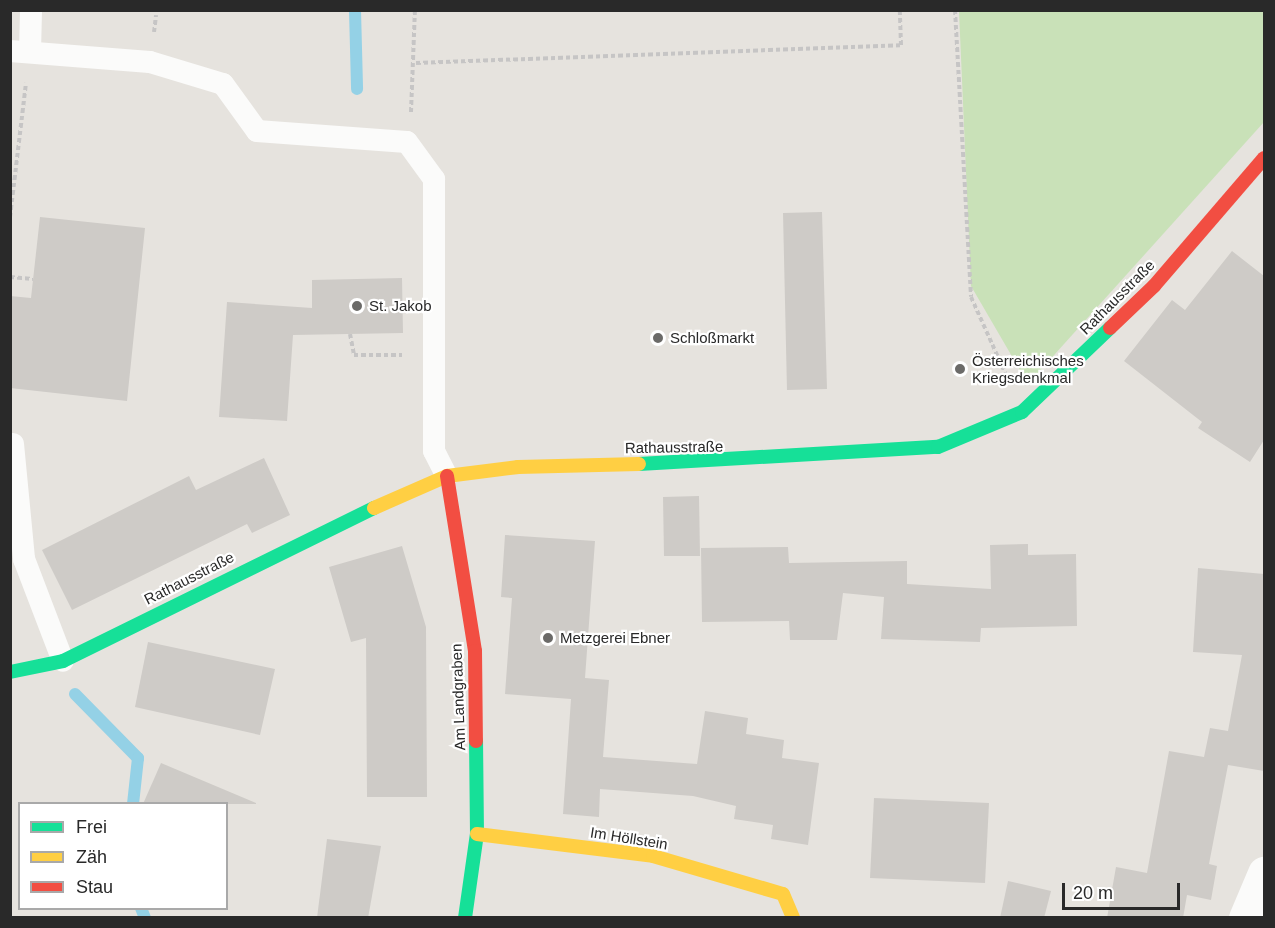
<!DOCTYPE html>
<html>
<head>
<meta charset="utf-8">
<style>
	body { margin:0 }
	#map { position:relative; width:1275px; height:928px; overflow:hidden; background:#e6e3de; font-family:Arial,sans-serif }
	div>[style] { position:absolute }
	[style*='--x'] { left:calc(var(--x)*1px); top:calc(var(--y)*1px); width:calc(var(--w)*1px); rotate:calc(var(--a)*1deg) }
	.green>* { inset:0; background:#c9e1b8 }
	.stream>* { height:12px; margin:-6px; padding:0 6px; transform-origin:6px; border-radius:6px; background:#94d1e6 }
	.building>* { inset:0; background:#cecbc7 }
	.path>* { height:4px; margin-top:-2px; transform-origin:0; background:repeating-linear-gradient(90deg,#c6c5c5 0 4.5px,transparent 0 7.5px) }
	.lane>* { height:22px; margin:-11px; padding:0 11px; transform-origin:11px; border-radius:11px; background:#fbfbfa }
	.street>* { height:33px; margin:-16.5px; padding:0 16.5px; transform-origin:16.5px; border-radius:16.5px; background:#fbfbfa }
	.fast>* { height:14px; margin:-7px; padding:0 7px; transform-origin:7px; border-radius:7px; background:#16e098 }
	.slow>* { height:14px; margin:-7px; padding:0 7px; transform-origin:7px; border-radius:7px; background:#ffcf43 }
	.jam>* { height:14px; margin:-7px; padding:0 7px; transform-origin:7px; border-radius:7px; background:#f24e42 }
	.dots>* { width:16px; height:16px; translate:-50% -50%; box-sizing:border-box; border:3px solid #fff; border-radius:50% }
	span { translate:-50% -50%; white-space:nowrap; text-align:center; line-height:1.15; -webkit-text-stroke:4.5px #fff; paint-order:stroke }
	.street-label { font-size:15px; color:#292929 }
	.poi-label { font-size:15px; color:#292929 }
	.left { translate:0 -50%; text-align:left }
	.frame { position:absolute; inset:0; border:12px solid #292929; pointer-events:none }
	.legend { position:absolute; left:18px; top:802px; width:210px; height:108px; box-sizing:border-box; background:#fff; border:2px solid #a9a9a9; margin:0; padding:8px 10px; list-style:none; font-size:18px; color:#292929 }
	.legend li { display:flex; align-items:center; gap:12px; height:30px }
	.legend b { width:30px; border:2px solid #a9a9a9 }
	.scale { position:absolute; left:1062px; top:883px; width:118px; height:27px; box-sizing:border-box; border:3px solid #292929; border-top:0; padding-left:8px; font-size:18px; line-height:21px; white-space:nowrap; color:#292929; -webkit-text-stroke:4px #fff; paint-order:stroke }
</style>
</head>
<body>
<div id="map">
	<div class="green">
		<div style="clip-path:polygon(959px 11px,1264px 11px,1264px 122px,1028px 384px,971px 286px)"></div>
	</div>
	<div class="stream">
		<div style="--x:355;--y:10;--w:79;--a:88.5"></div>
		<div style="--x:75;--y:694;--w:90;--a:45.5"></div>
		<div style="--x:138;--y:758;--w:46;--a:96.2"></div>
		<div style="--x:141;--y:908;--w:11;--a:68"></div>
	</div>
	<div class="building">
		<div style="clip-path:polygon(822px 212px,827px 389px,787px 390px,783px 213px)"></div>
		<div style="clip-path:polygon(40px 217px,145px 228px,127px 401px,10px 388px,10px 296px,31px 298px)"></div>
		<div style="clip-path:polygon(1232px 251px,1264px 276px,1264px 440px,1250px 462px,1198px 428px,1202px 422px,1124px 361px,1172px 300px,1185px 310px)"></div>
		<div style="clip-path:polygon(402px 278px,403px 333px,293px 335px,287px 421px,219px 417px,227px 302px,312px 308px,312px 280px)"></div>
		<div style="clip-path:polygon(264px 458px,290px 515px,252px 533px,247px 524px,72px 610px,42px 550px,189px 476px,196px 490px)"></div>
		<div style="clip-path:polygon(699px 496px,700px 556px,664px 556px,663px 497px)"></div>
		<div style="clip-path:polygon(505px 535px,595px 541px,585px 678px,609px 680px,603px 757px,697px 764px,705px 711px,748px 718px,746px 734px,784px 740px,782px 758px,819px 763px,808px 845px,771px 839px,773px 825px,734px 819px,736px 806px,693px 796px,600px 789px,599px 817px,563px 814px,571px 699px,505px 694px,512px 598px,501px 597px)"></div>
		<div style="clip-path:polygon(1028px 544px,1028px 555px,1076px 554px,1077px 626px,981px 628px,980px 642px,881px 639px,884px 597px,843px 593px,837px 640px,790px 640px,789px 621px,702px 622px,701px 548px,788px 547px,789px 563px,907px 561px,907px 584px,991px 589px,990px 545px)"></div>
		<div style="clip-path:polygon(402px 546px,426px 627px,427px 797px,367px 797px,366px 638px,351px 642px,329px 567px)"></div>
		<div style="clip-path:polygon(1198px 568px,1264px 574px,1264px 771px,1228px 765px,1209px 864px,1217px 866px,1211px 900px,1187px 895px,1183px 918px,1107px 918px,1116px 867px,1147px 873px,1169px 751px,1204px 757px,1210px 728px,1228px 731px,1242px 655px,1193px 652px)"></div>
		<div style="clip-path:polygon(148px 642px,275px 669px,260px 735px,135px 707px)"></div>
		<div style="clip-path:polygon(161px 763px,256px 803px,256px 804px,143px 804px)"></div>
		<div style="clip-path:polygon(874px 798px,989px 803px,985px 883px,870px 878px)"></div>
		<div style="clip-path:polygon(327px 839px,381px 846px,368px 918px,317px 918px)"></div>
		<div style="clip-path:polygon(1008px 881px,1051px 891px,1044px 918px,1000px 918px)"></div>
	</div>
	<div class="path">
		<div style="--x:955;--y:10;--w:287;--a:86.8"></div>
		<div style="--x:971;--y:297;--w:88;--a:65.8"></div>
		<div style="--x:154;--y:32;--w:17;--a:-83"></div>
		<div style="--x:416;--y:63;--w:485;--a:-2.1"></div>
		<div style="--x:901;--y:45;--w:35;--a:-92"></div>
		<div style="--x:411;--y:112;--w:102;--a:-87.8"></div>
		<div style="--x:10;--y:217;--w:135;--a:-83.2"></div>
		<div style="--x:10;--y:277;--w:23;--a:5"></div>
		<div style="--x:350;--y:334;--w:21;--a:79"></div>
		<div style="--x:354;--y:355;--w:48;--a:0"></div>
	</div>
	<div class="lane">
		<div style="--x:10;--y:51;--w:140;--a:4.5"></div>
		<div style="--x:150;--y:62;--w:76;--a:16.8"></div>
		<div style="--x:223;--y:84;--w:58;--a:54.1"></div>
		<div style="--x:257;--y:131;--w:150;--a:4.2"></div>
		<div style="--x:407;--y:142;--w:46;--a:53.9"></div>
		<div style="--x:434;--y:179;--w:272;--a:90"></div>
		<div style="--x:434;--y:451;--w:28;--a:63"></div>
		<div style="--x:30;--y:52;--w:42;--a:-88.6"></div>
		<div style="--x:13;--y:444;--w:116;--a:84.5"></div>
		<div style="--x:24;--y:559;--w:109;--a:69.1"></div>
	</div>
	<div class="street">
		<div style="--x:1245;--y:918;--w:49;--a:-67.1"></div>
	</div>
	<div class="fast">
		<div style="--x:639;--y:464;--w:299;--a:-3.3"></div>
		<div style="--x:938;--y:447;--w:91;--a:-22.6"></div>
		<div style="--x:1022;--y:412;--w:122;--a:-43.7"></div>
		<div style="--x:10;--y:672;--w:54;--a:-11.7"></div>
		<div style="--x:63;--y:661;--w:347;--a:-26.2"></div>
		<div style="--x:465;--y:918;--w:85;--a:-81.9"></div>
		<div style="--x:477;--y:834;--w:93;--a:-90.6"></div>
	</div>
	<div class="slow">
		<div style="--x:374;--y:508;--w:80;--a:-23.7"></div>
		<div style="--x:447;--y:476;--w:72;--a:-7.2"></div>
		<div style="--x:518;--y:467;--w:121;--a:-1.4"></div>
		<div style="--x:477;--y:834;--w:177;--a:7.1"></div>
		<div style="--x:653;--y:856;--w:135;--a:16.3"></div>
		<div style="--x:783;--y:894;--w:26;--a:67"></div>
	</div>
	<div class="jam">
		<div style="--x:1110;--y:328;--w:61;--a:-43.7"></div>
		<div style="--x:1154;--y:286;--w:169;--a:-49.3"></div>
		<div style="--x:447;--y:476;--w:177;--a:80.9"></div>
		<div style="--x:475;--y:651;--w:90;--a:89.4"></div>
	</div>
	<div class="dots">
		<div style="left:357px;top:306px;background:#6b6a68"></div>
		<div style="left:658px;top:338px;background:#6b6a68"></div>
		<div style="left:960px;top:369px;background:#6b6a68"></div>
		<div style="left:548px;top:638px;background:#6b6a68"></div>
	</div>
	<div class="street-label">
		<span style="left:1117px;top:297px;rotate:-45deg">Rathausstraße</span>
		<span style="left:674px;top:447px;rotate:-1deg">Rathausstraße</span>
		<span style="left:189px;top:578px;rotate:-27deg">Rathausstraße</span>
		<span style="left:458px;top:697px;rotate:-92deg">Am Landgraben</span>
		<span style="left:629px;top:838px;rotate:9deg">Im Höllstein</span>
	</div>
	<div class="poi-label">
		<span class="left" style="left:369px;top:306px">St. Jakob</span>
		<span class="left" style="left:670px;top:338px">Schloßmarkt</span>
		<span class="left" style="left:972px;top:369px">Österreichisches<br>Kriegsdenkmal</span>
		<span class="left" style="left:560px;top:638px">Metzgerei Ebner</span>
	</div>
	<div class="frame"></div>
	<ul class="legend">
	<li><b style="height:8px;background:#16e098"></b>Frei</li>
	<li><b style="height:8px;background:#ffcf43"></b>Zäh</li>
	<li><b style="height:8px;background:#f24e42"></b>Stau</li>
	</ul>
	<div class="scale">20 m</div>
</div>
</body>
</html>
